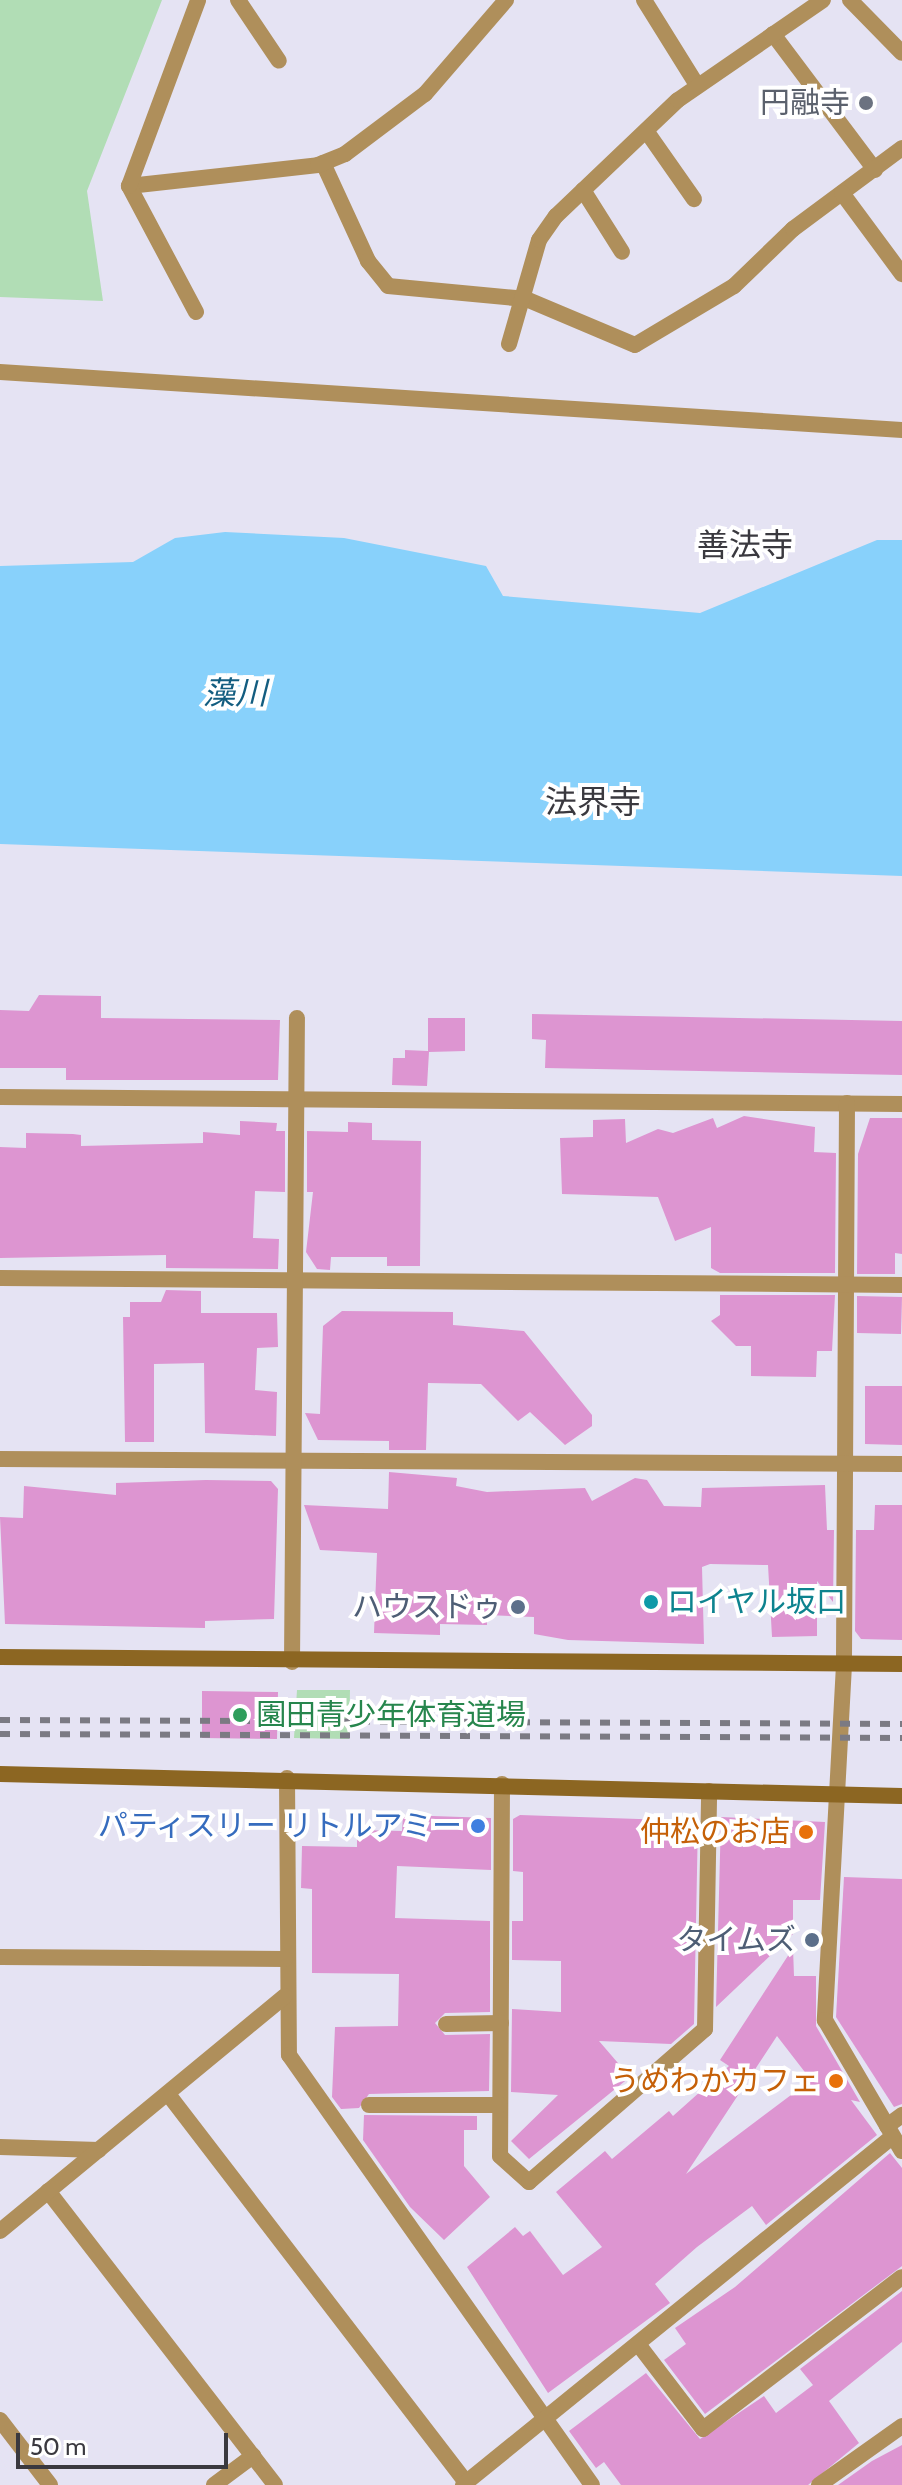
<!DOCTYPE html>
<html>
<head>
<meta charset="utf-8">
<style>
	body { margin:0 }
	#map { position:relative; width:902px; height:2485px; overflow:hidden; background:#e5e3f3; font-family:Cabin,"Noto Sans JP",sans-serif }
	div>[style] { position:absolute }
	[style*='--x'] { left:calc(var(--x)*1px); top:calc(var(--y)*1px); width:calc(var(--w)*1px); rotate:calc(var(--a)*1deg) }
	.green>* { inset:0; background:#b1ddb5 }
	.water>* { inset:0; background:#88d1fb }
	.building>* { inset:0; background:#dd95d1 }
	.street>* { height:16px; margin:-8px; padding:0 8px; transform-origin:8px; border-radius:8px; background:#af8f5b }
	.secondary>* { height:16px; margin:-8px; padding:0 8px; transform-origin:8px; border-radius:8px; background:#8c6622 }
	.rail>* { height:6px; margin-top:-3px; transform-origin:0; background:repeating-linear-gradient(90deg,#7b7a83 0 10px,transparent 0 20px) }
	.dots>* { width:22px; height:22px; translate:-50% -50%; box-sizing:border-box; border:4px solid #fff; border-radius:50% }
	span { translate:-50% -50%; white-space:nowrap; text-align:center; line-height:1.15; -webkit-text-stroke:8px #fff; paint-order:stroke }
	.worship-label { font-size:30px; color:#5b616d }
	.right { translate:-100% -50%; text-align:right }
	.culture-label { font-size:30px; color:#0d838f }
	.left { translate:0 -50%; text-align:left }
	.service-label { font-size:30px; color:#4e5e75 }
	.leisure-label { font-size:30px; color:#27864d }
	.shop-label { font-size:30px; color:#366cbe }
	.food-label { font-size:30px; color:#c56008 }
	.neighbourhood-label { font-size:32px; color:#3a393f }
	.water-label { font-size:32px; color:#135d80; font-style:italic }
	.scale { position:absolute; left:16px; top:2433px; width:212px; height:36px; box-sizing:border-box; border:4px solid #3a393f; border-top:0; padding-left:10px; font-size:24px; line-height:28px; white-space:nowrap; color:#3a393f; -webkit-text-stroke:6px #fff; paint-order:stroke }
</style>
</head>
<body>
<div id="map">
	<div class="green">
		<div style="clip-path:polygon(0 0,162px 0,87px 191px,103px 301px,0 297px)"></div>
		<div style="clip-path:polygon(297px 1690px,350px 1690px,349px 1739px,294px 1738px)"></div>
	</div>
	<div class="water">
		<div style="clip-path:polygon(225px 532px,344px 538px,486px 566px,503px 596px,700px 613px,877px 540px,902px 540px,902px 876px,0 844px,0 566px,133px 562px,175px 538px)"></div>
	</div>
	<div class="building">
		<div style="clip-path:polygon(39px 995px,101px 996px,101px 1018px,280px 1020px,278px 1080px,66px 1080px,66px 1068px,0 1068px,0 1010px,29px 1011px)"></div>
		<div style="clip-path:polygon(532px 1014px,902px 1021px,902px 1075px,545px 1068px,546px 1040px,532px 1039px)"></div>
		<div style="clip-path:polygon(428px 1018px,465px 1018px,465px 1051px,429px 1052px,427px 1086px,392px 1085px,393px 1058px,405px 1058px,405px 1050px,428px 1051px)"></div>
		<div style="clip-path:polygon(744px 1116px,815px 1127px,814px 1152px,836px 1153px,835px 1273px,720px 1273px,711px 1268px,711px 1227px,675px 1241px,658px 1197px,562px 1194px,560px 1138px,593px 1137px,593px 1120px,625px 1119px,626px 1143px,658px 1129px,673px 1133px,713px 1118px,717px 1128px)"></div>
		<div style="clip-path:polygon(870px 1118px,902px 1118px,902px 1254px,895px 1253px,895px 1274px,857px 1274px,858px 1154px)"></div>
		<div style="clip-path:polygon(240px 1121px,277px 1123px,276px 1131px,285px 1131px,285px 1192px,255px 1191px,253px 1238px,279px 1239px,278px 1269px,166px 1268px,166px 1255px,0 1258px,0 1147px,26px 1148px,26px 1133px,73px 1134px,81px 1135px,81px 1146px,203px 1143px,203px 1132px,240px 1135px)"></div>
		<div style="clip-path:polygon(348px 1122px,372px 1123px,372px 1140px,421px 1141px,420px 1266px,387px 1266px,387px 1257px,331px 1257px,330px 1270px,317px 1269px,306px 1252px,313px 1192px,307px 1192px,307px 1131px,348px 1132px)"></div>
		<div style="clip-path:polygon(166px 1290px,201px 1291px,201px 1313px,277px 1313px,278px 1347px,257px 1348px,255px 1390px,277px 1392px,276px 1436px,205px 1433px,204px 1363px,154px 1364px,154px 1442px,125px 1442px,123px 1317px,130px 1317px,130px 1302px,161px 1302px)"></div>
		<div style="clip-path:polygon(720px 1295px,835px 1295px,832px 1351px,817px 1351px,816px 1377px,751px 1376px,751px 1346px,736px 1346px,711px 1321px,720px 1315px)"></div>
		<div style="clip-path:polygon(857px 1296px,902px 1297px,901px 1334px,857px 1333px)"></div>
		<div style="clip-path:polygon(342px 1311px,453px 1312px,453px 1325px,524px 1331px,592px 1415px,592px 1426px,565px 1445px,530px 1412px,518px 1421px,481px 1384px,428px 1383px,426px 1450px,389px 1450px,389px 1441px,318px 1440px,305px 1413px,320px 1414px,323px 1326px)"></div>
		<div style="clip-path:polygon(865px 1386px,902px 1386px,902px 1445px,865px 1444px)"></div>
		<div style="clip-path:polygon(389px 1472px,457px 1478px,456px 1486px,487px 1492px,585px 1488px,592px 1501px,635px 1478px,647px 1480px,664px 1506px,701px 1507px,702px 1488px,825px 1485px,827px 1530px,834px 1530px,833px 1602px,817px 1581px,817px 1636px,772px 1637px,768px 1565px,710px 1564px,702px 1567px,704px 1644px,568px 1640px,534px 1634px,534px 1617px,487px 1615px,487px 1625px,440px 1624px,440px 1635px,374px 1633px,377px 1553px,320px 1550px,304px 1505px,388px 1509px)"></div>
		<div style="clip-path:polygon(206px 1480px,271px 1481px,278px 1489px,274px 1619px,205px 1621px,205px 1628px,5px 1624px,0 1517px,23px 1518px,24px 1486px,116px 1495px,116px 1483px)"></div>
		<div style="clip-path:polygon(875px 1505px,902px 1505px,902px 1640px,861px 1639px,855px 1631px,856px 1530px,874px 1530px)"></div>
		<div style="clip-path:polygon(202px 1691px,278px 1692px,277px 1739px,202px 1738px)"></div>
		<div style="clip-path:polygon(403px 1815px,491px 1818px,491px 1870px,397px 1866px,395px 1918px,490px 1921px,490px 2012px,445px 2013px,435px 2023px,445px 2035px,490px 2034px,489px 2091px,369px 2094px,359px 2108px,341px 2109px,332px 2097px,335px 2027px,398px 2026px,399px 1974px,312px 1973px,312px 1889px,301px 1888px,302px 1846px,357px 1847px,357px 1830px,402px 1831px)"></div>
		<div style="clip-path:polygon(520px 1815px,698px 1821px,694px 2024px,671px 2044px,599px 2041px,630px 2077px,529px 2159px,511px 2141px,558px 2095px,511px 2092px,512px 2009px,561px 2012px,561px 1961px,512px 1960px,512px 1921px,523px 1921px,523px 1872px,513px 1871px,513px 1819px)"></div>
		<div style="clip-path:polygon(721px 1817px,825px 1822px,820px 1900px,793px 1900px,793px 1934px,716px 2007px)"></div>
		<div style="clip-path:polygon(844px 1877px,902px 1879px,902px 2104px,894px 2107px,836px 2017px)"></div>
		<div style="clip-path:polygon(evenodd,793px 1948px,794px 1976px,816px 1976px,816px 2026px,860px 2102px,851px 2100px,877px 2135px,766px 2225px,752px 2206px,697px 2247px,655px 2284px,670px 2303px,548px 2393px,467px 2267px,515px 2227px,523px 2236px,530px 2231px,563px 2275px,602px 2247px,556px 2192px,605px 2151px,612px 2159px,669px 2111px,673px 2116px,729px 2066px,720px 2060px,793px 1948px,777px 2036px,811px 2080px,686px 2174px,777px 2036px)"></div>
		<div style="clip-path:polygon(364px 2115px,477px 2116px,477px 2130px,464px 2130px,464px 2166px,490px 2197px,444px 2240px,410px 2207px,363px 2140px)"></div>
		<div style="clip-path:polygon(890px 2153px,902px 2168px,902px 2266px,705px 2414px,664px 2360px,686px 2344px,675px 2328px,735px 2287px)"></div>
		<div style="clip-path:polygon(902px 2291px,902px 2342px,829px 2401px,859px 2443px,808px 2485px,621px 2485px,604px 2462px,596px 2468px,569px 2431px,646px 2373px,700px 2439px,764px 2396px,776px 2413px,813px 2385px,800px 2369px)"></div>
		<div style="clip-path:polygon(902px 2445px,902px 2485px,838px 2485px,872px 2461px)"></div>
	</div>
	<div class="street">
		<div style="--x:238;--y:0;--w:73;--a:56.1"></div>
		<div style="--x:644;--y:0;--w:100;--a:58.1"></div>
		<div style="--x:850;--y:0;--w:74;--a:45.5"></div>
		<div style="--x:773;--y:34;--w:170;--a:53.1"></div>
		<div style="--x:647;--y:132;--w:82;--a:55"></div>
		<div style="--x:323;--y:163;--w:108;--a:65.3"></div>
		<div style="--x:368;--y:261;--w:32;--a:51"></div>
		<div style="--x:388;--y:286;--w:139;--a:5.4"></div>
		<div style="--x:526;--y:299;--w:118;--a:22.9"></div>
		<div style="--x:635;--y:345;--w:115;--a:-30.8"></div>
		<div style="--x:734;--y:286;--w:82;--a:-44"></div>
		<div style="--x:793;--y:229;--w:136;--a:-36.6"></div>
		<div style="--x:129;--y:186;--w:190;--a:-6.3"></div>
		<div style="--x:318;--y:165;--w:29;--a:-22"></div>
		<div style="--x:345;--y:154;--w:100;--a:-36.9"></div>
		<div style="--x:425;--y:94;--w:124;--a:-49.2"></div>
		<div style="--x:583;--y:190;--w:73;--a:57.8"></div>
		<div style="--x:842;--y:193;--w:101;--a:53.5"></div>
		<div style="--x:196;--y:312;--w:143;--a:-118"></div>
		<div style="--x:129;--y:186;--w:198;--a:-69.6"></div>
		<div style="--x:509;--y:344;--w:108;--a:-73.9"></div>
		<div style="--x:539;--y:240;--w:29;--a:-55"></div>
		<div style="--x:556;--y:216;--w:168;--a:-43.6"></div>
		<div style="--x:678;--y:100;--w:176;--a:-34.6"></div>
		<div style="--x:0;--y:372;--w:904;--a:3.68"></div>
		<div style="--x:0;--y:1097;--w:902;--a:0.44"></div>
		<div style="--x:847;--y:1103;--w:562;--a:90.31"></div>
		<div style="--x:844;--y:1665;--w:356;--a:93.1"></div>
		<div style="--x:825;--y:2020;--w:152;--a:59.6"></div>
		<div style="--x:0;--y:1278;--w:902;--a:0.44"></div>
		<div style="--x:0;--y:1459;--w:902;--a:0.32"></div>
		<div style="--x:292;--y:1662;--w:644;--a:-89.56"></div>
		<div style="--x:287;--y:1778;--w:277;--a:89.6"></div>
		<div style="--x:289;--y:2055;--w:526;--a:54.83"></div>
		<div style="--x:502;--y:1784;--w:372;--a:90.3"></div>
		<div style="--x:500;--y:2156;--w:39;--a:42"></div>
		<div style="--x:529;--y:2182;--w:233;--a:-41"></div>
		<div style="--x:705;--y:2029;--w:238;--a:-89"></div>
		<div style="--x:0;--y:1957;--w:285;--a:0.4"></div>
		<div style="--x:446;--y:2024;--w:55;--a:-1"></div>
		<div style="--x:168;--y:2094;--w:490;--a:52.5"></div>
		<div style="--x:369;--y:2105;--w:131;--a:0"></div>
		<div style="--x:887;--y:2126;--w:19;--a:-36"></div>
		<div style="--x:0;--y:2147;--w:99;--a:1.7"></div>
		<div style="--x:48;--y:2191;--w:371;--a:52.3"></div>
		<div style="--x:0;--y:2231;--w:369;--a:-39.5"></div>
		<div style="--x:638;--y:2344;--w:107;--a:52.6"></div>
		<div style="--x:703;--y:2429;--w:250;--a:-37.4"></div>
		<div style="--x:0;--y:2420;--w:82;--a:52.4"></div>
		<div style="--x:214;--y:2485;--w:49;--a:-36.6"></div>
		<div style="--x:463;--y:2485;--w:552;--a:-39.05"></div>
		<div style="--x:819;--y:2485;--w:102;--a:-35.4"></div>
	</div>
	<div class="secondary">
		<div style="--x:0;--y:1657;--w:902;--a:0.44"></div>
		<div style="--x:0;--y:1774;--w:902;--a:1.4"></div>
	</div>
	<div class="rail">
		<div style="--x:0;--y:1720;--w:902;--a:0.25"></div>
		<div style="--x:0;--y:1734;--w:902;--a:0.25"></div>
	</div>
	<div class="dots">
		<div style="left:866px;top:103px;background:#6b7280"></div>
		<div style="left:651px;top:1602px;background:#0f9aa8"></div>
		<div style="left:518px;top:1607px;background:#5c6f8a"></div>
		<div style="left:240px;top:1715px;background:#2e9e5b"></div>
		<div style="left:478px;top:1826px;background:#3f7fe0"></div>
		<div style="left:806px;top:1832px;background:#e8710a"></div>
		<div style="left:812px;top:1940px;background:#5c6f8a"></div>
		<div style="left:836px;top:2081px;background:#e8710a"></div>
	</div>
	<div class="worship-label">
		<span class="right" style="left:850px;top:103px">円融寺</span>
	</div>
	<div class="culture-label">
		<span class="left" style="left:667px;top:1602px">ロイヤル坂口</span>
	</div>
	<div class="service-label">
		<span class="right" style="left:502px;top:1607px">ハウスドゥ</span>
		<span class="right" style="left:796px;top:1940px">タイムズ</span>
	</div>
	<div class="leisure-label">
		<span class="left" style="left:256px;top:1715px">園田青少年体育道場</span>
	</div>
	<div class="shop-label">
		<span class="right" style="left:462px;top:1826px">パティスリー リトルアミー</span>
	</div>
	<div class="food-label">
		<span class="right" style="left:790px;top:1832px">仲松のお店</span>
		<span class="right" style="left:820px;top:2081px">うめわかカフェ</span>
	</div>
	<div class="neighbourhood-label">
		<span style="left:745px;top:545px">善法寺</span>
		<span style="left:593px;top:802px">法界寺</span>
	</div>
	<div class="water-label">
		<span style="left:235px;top:693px">藻川</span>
	</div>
	<div class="scale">50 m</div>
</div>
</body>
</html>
